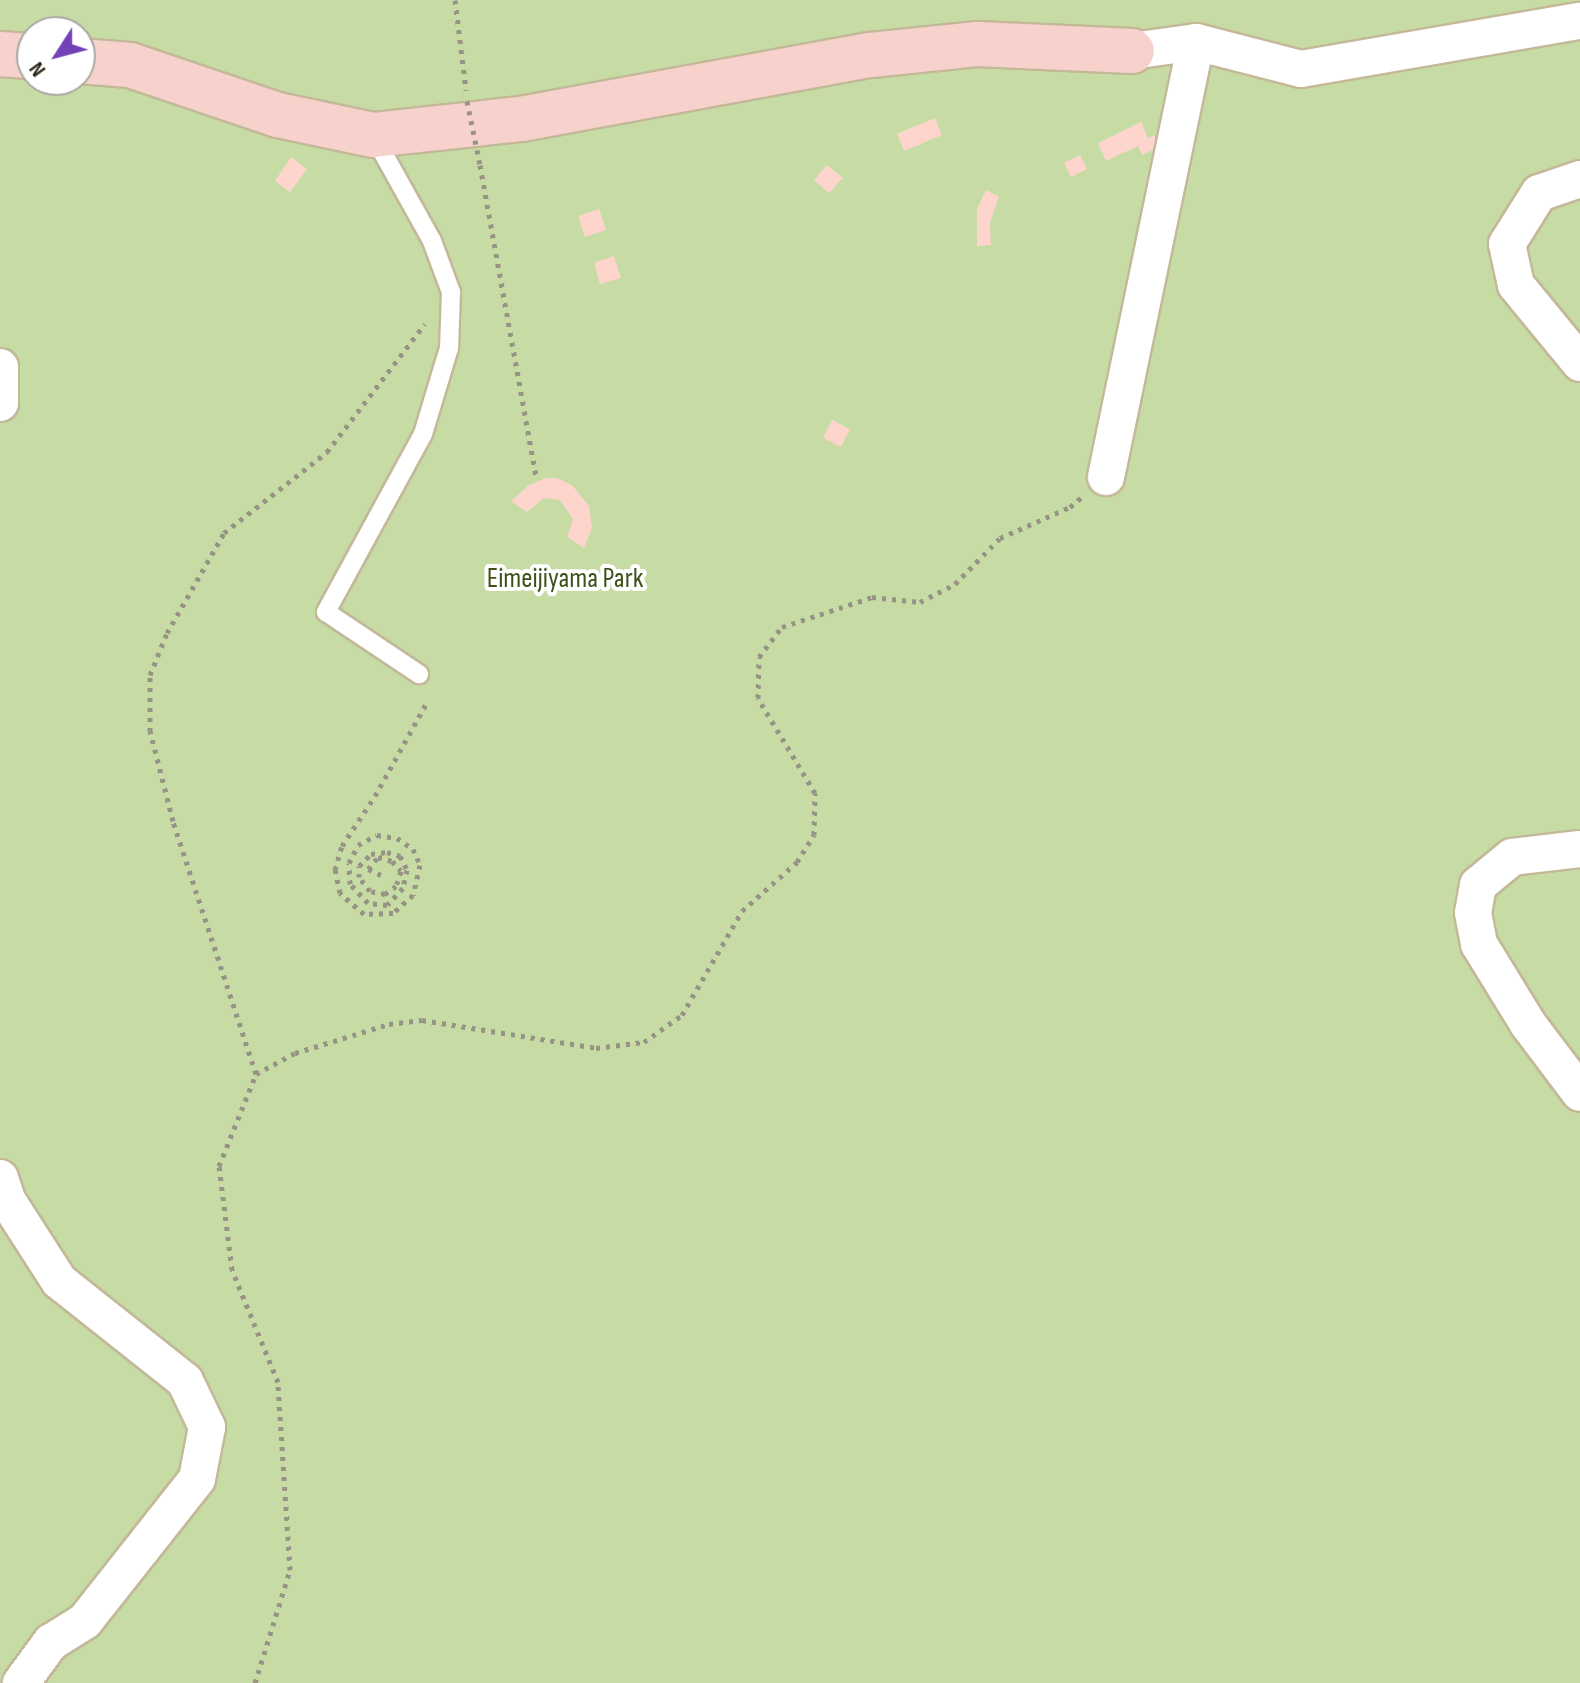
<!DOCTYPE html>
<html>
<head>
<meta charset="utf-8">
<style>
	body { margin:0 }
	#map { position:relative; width:1580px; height:1683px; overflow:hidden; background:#fefaec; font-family:"Sofia Sans Condensed",sans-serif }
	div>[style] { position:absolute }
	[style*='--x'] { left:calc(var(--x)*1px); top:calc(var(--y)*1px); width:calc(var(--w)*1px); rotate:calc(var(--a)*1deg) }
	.green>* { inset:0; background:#c7dba5 }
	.building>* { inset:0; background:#fdd5cd }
	.path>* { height:5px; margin-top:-2.5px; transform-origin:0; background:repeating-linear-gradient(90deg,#979385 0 4px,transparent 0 10px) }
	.roads { filter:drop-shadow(2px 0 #c3b999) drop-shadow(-2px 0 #c3b999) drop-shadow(0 2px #c3b999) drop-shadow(0 -2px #c3b999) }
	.lane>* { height:18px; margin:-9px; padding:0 9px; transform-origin:9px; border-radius:9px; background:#fff }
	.street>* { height:36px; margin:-18px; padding:0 18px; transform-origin:18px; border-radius:18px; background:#fff }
	.secondary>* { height:44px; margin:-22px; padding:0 22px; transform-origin:22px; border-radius:22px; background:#f7d2cd }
	.path-bridge>* { height:5px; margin-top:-2.5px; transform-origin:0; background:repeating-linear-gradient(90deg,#979385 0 4px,transparent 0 10px) }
	span { translate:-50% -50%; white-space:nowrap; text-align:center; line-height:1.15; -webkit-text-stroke:8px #fff; paint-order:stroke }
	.park-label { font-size:28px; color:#3f5119 }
	.north { position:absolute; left:16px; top:16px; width:80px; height:80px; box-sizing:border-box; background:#fff; border:2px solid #aaa9a3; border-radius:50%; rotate:234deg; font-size:22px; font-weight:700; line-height:32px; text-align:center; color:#2b271a }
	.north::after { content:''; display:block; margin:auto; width:28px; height:36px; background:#7342b9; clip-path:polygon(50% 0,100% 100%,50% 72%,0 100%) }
</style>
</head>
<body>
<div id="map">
	<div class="green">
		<div style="clip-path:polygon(evenodd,0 0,1580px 0,1580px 1683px,0 1683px,0 0,32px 32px,80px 32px,80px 80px,32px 80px,32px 32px)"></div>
	</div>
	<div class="building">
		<div style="clip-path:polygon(935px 118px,942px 135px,904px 151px,897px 134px)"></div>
		<div style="clip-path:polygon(1141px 122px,1148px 138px,1154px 135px,1159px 147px,1142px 155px,1138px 146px,1106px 161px,1098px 143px)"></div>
		<div style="clip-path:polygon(1080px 155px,1087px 169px,1071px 177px,1064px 163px)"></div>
		<div style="clip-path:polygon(291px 157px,307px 169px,290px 192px,275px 181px)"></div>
		<div style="clip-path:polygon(827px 165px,843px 178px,829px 193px,814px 180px)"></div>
		<div style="clip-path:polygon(986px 190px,999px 197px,990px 222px,991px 245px,977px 246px,977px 209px)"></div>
		<div style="clip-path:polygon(599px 209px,606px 230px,585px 237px,578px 216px)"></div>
		<div style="clip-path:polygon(614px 256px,621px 278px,600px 284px,594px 263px)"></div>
		<div style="clip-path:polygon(832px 420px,850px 429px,841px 447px,823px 438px)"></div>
		<div style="clip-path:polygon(546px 478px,556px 478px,572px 485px,589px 506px,592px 528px,584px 548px,567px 537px,573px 519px,560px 500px,544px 498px,527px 512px,511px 501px,529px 485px)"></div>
	</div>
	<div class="path">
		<div style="--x:455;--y:0;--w:91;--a:83"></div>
		<div style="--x:480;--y:165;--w:317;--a:79.8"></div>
		<div style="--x:381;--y:875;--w:14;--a:-155"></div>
		<div style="--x:368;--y:869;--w:16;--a:-50"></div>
		<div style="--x:378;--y:857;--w:15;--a:16"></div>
		<div style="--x:392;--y:861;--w:13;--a:48"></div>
		<div style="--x:401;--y:871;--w:16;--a:108"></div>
		<div style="--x:396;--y:886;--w:14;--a:144"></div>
		<div style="--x:385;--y:894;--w:15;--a:-169"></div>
		<div style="--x:370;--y:891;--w:18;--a:-128"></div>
		<div style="--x:359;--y:877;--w:11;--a:-90"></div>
		<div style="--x:359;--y:866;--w:17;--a:-45"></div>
		<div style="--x:371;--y:854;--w:16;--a:-7"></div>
		<div style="--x:387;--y:852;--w:14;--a:17"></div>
		<div style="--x:400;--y:856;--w:16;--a:63"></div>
		<div style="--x:407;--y:870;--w:18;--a:103"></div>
		<div style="--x:403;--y:888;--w:23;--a:133"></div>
		<div style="--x:387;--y:905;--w:19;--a:-174"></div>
		<div style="--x:368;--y:903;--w:26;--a:-133"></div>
		<div style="--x:350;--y:884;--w:21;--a:-93"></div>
		<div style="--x:349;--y:863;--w:20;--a:-63"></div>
		<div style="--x:358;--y:845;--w:21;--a:-28"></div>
		<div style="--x:377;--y:835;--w:20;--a:9"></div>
		<div style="--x:397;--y:838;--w:19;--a:35"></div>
		<div style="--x:413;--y:849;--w:17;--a:66"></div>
		<div style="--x:420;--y:865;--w:31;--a:103"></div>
		<div style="--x:413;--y:895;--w:27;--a:138"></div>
		<div style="--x:393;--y:913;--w:29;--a:178"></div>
		<div style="--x:364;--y:914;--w:32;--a:-139"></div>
		<div style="--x:340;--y:893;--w:24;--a:-102"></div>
		<div style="--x:335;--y:870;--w:25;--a:-74"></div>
		<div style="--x:342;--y:846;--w:60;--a:-56.6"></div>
		<div style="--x:375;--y:796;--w:105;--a:-61"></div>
		<div style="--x:256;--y:1074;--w:44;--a:-28.3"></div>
		<div style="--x:295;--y:1053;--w:98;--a:-17.1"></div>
		<div style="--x:389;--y:1024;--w:33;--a:-7"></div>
		<div style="--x:422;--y:1020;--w:176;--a:9.1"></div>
		<div style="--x:596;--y:1048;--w:48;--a:-7.1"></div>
		<div style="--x:644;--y:1042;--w:47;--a:-35.4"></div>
		<div style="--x:682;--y:1015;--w:120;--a:-60"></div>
		<div style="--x:742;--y:911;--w:74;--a:-41.7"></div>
		<div style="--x:797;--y:862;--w:32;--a:-58"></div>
		<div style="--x:814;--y:835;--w:42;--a:-88.6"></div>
		<div style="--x:815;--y:793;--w:111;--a:-121"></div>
		<div style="--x:758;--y:698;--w:41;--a:-88.6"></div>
		<div style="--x:759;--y:657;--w:38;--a:-53"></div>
		<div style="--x:782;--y:627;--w:95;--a:-18.4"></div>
		<div style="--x:872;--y:597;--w:48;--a:5.9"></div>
		<div style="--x:920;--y:602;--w:39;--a:-27"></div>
		<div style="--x:955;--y:584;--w:64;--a:-45.6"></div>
		<div style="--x:1000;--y:538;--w:77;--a:-23.9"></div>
		<div style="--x:1070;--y:507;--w:16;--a:-40"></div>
		<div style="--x:255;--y:1683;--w:118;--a:-72.8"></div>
		<div style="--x:290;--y:1570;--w:188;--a:-93.7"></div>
		<div style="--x:278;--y:1382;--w:121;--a:-112.3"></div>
		<div style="--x:232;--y:1270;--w:105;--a:-97.1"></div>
		<div style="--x:219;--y:1166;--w:99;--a:-68.1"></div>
		<div style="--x:256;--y:1074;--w:266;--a:-108.2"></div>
		<div style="--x:173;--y:821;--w:93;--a:-104.3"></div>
		<div style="--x:150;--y:731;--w:56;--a:-90"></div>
		<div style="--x:150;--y:675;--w:45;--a:-68"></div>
		<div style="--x:167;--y:633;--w:115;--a:-60.3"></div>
		<div style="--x:224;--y:533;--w:131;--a:-38.2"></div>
		<div style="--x:327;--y:452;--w:161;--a:-52.6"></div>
	</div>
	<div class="roads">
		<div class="lane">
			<div style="--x:373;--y:135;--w:121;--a:60.9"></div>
			<div style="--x:432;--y:241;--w:54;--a:69.6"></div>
			<div style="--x:451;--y:292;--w:56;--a:92"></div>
			<div style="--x:449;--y:348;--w:90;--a:106.8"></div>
			<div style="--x:423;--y:434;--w:203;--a:118.6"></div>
			<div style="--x:326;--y:612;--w:112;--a:33.7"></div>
		</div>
		<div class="street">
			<div style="--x:1132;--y:51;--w:65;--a:-8"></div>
			<div style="--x:1196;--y:42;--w:108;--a:14.4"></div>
			<div style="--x:1301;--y:69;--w:283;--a:-9.8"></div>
			<div style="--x:1580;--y:179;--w:43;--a:161.1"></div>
			<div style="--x:1539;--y:193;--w:60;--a:122.1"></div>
			<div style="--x:1507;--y:244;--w:42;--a:77.6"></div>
			<div style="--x:1516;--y:285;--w:101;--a:50.6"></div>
			<div style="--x:0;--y:367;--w:36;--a:90"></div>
			<div style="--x:1106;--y:477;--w:444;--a:-78.3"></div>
			<div style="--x:1580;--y:849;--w:68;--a:173.3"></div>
			<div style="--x:1512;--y:857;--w:44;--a:140.5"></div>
			<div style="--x:1478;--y:885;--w:28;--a:100"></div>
			<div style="--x:1473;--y:913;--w:32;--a:79"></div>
			<div style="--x:1479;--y:944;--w:94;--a:58.5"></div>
			<div style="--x:1528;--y:1024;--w:86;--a:53"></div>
			<div style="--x:0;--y:1178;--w:23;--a:72"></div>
			<div style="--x:7;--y:1200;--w:96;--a:57.3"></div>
			<div style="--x:59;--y:1281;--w:161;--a:38.4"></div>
			<div style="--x:185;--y:1381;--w:51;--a:64.4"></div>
			<div style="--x:207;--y:1427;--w:53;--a:100.9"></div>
			<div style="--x:197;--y:1479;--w:181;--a:128.3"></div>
			<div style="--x:85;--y:1621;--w:40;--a:148"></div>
			<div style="--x:51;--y:1642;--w:51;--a:126.2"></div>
		</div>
		<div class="secondary">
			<div style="--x:0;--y:54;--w:32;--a:4"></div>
			<div style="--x:80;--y:61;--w:50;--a:4.6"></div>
			<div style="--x:130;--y:65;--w:156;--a:18.7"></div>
			<div style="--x:278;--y:115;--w:97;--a:11.9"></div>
			<div style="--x:373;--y:135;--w:149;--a:-6.2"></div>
			<div style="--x:521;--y:119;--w:356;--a:-10.4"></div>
			<div style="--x:871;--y:55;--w:108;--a:-5.9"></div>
			<div style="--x:978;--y:44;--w:154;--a:2.6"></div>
		</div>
	</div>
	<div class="path-bridge">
		<div style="--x:467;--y:101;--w:65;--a:78.5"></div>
	</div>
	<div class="park-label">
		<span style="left:565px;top:579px">Eimeijiyama Park</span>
	</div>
	<div class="north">N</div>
</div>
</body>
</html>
